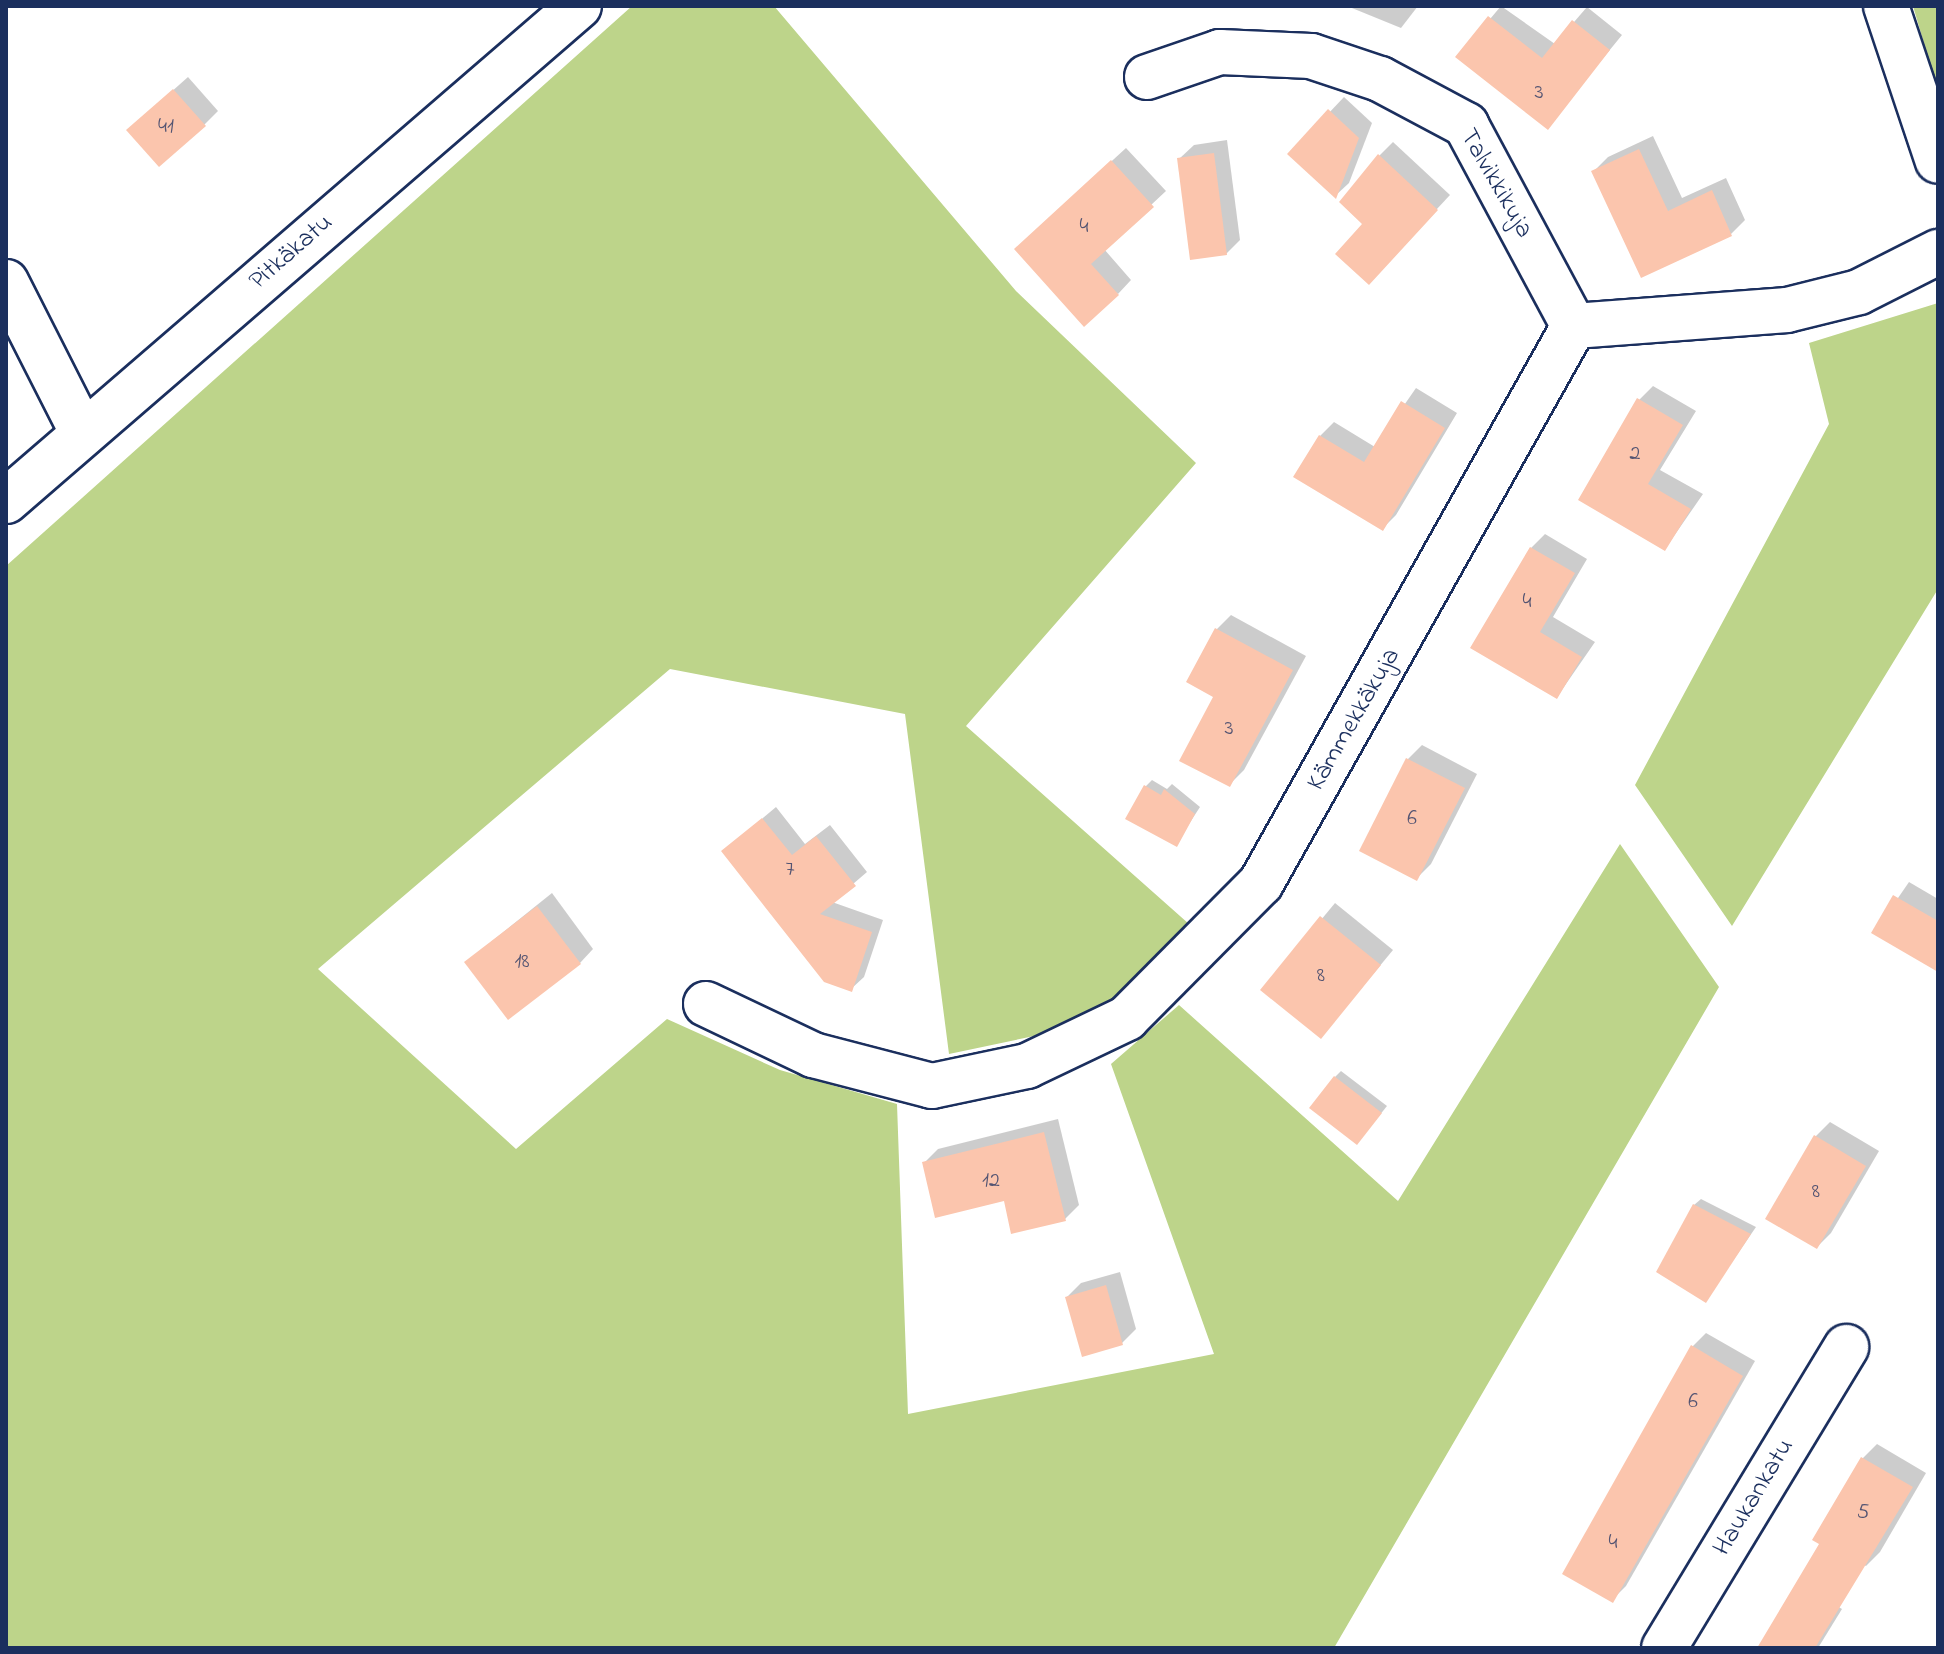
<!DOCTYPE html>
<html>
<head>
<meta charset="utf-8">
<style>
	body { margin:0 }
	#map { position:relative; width:1944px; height:1654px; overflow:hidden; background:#fff; font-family:"Indie Flower",sans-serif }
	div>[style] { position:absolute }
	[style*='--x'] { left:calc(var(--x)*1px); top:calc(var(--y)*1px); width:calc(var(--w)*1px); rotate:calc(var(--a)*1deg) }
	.green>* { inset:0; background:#bdd48a }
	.shadow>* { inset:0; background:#0003 }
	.building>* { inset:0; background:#fbc5ad }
	.roads { filter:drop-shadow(2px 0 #1b2f5e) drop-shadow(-2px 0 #1b2f5e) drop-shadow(0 2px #1b2f5e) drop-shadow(0 -2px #1b2f5e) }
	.minor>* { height:44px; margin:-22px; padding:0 22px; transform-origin:22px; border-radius:22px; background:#fff }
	span { translate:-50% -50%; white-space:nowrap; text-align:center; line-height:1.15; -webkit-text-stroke:6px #fff; paint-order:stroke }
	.number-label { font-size:22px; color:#535472 }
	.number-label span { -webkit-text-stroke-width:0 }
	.street-label { font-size:26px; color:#1b2f5e }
	.frame { position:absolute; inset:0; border:8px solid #1b2f5e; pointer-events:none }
</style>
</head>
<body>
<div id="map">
	<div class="green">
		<div style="clip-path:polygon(632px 6px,774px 6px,1016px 291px,1196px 463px,966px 726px,1189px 924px,1130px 997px,1039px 1035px,949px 1054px,905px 714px,670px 669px,318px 969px,516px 1149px,667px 1019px,780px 1070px,897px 1104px,908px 1414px,1214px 1354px,1111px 1064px,1179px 1005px,1398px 1201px,1620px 844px,1719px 987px,1334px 1648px,6px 1648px,6px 566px)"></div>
		<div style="clip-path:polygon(1913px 6px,1938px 6px,1938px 88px,1935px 81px)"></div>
		<div style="clip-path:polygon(1938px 303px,1938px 589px,1732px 926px,1635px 785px,1829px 424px,1809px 343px)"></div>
	</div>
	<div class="shadow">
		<div style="clip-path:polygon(1347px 6px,1418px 6px,1401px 28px)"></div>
		<div style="clip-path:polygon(1501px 6px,1555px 44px,1587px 7px,1622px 35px,1547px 127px,1458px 57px)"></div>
		<div style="clip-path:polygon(188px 77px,218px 111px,204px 125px,143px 117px)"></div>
		<div style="clip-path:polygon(1344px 97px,1372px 123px,1349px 183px,1335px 196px,1290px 154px)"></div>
		<div style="clip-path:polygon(1653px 136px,1682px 198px,1726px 178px,1745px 220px,1731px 234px,1642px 275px,1594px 171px,1608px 157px)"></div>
		<div style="clip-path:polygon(1227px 140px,1240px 240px,1226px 254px,1179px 159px,1194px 145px)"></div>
		<div style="clip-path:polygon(1393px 142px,1450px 195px,1382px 268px,1365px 224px,1379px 156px)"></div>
		<div style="clip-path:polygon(1126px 148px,1166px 191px,1104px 249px,1131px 280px,1118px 294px,1030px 236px)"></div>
		<div style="clip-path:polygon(1653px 386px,1696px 411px,1660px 470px,1703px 494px,1665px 549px,1581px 499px,1639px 400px)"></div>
		<div style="clip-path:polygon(1416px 388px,1457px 413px,1396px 515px,1382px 529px,1320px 436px,1334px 422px,1375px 447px)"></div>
		<div style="clip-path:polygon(1545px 534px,1587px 559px,1553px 617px,1595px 642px,1557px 697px,1472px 647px,1531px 548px)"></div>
		<div style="clip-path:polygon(1231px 615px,1306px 656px,1244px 770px,1230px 784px,1216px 696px,1217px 629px)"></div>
		<div style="clip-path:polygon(1422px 745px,1477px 774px,1431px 864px,1417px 878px,1408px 759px)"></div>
		<div style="clip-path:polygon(1152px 780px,1167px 789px,1172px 784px,1200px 807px,1176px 844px,1145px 787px)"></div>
		<div style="clip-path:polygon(776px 807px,805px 844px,830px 825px,867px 872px,832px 902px,883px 920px,864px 977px,851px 989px,724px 851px)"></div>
		<div style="clip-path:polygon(1909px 882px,1938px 899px,1938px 970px,1874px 933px)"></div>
		<div style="clip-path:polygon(552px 893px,593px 949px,580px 963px,466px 962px)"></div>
		<div style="clip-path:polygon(1335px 903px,1393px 950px,1321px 1037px,1263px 990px)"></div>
		<div style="clip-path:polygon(1341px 1071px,1387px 1106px,1363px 1136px,1335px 1077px)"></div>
		<div style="clip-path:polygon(1058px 1119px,1079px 1205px,1065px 1219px,924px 1163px,938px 1149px)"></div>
		<div style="clip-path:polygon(1830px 1122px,1879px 1151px,1831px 1233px,1817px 1247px,1816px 1136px)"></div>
		<div style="clip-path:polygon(1701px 1199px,1756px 1227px,1706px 1300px,1694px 1205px)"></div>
		<div style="clip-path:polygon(1120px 1272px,1136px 1329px,1122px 1343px,1067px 1297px,1081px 1283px)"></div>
		<div style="clip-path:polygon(1706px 1333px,1755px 1361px,1626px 1586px,1612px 1600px,1692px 1347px)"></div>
		<div style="clip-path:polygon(1877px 1444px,1926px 1473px,1880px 1552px,1866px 1566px,1816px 1538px,1863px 1458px)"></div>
		<div style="clip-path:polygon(1802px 1585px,1842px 1609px,1818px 1648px,1759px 1648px)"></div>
	</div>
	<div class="building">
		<div style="clip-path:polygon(1488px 16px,1542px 58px,1572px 20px,1610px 50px,1548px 130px,1455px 57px)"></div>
		<div style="clip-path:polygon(173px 89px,206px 126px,159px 167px,126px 130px)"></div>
		<div style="clip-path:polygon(1328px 109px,1359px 138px,1336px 199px,1287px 154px)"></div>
		<div style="clip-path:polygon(1639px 149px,1668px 211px,1712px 190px,1732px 236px,1641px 278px,1591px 171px)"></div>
		<div style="clip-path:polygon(1214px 153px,1227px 255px,1190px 260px,1177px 158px)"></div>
		<div style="clip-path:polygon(1378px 154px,1438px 210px,1369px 285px,1335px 254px,1362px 224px,1339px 202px)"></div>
		<div style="clip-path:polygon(1111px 160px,1154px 207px,1091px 264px,1119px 295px,1084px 327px,1014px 249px)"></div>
		<div style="clip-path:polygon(1637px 398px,1683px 425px,1648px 484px,1691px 509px,1665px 551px,1578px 500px)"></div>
		<div style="clip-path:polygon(1401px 401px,1445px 428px,1383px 531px,1293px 477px,1319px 435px,1364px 462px)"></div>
		<div style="clip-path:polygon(1530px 547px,1575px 573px,1540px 632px,1582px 657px,1557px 699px,1470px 648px)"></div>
		<div style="clip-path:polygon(1215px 628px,1293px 670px,1230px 787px,1179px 761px,1213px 697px,1186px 682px)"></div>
		<div style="clip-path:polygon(1406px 758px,1465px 788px,1417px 881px,1359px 851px)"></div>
		<div style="clip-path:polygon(1144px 785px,1161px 795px,1164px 789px,1195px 814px,1177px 847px,1125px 819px)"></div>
		<div style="clip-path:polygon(762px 818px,792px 855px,816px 836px,856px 886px,820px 914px,872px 932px,852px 992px,824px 982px,721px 851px)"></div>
		<div style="clip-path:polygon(1893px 895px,1938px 921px,1938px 972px,1871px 933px)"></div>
		<div style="clip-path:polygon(537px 906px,581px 964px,508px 1020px,464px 962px)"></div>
		<div style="clip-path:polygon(1320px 916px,1381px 965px,1321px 1039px,1260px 990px)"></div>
		<div style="clip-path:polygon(1334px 1076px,1382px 1113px,1357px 1145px,1309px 1108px)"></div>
		<div style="clip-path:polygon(1044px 1132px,1066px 1221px,1011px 1234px,1004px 1201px,935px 1218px,922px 1162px)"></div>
		<div style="clip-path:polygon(1814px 1135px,1866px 1166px,1817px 1249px,1765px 1219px)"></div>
		<div style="clip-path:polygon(1693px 1204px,1751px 1234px,1706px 1303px,1656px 1272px)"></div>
		<div style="clip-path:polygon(1106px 1285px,1123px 1345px,1082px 1357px,1065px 1297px)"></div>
		<div style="clip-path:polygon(1691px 1345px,1743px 1376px,1613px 1603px,1562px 1574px)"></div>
		<div style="clip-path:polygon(1861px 1457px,1913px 1487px,1815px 1648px,1757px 1648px,1819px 1544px,1812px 1540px)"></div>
	</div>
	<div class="roads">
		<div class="minor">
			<div style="--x:1886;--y:6;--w:163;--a:71.5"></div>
			<div style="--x:1147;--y:77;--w:77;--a:-18.9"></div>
			<div style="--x:1220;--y:52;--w:91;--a:2.5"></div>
			<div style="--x:1311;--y:56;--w:73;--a:18.4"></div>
			<div style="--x:1380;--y:79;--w:98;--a:28.1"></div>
			<div style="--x:1466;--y:125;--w:228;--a:61.8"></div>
			<div style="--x:6;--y:282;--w:170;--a:63.1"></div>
			<div style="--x:6;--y:501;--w:757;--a:-40.82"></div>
			<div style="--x:706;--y:1004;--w:119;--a:25.5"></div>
			<div style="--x:813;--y:1055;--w:123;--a:14.6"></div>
			<div style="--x:932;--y:1086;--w:97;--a:-11.9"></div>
			<div style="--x:1027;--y:1066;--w:111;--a:-25.6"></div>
			<div style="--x:1127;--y:1018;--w:190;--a:-45.2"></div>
			<div style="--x:1261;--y:883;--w:639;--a:-60.67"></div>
			<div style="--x:1574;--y:326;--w:214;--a:-4.3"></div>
			<div style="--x:1787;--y:310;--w:74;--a:-14"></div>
			<div style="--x:1859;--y:292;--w:89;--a:-26.9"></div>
			<div style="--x:1664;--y:1648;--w:352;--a:-58.8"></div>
		</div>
	</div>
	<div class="number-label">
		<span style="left:1539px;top:94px">3</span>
		<span style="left:166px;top:128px">41</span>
		<span style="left:1084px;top:228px">4</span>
		<span style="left:1635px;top:455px">2</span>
		<span style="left:1527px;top:603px">4</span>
		<span style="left:1229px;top:730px">3</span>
		<span style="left:1412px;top:820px">6</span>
		<span style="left:790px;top:871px">7</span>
		<span style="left:522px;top:963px">18</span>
		<span style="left:1321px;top:977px">8</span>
		<span style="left:991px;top:1182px">12</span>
		<span style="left:1816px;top:1193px">8</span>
		<span style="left:1693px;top:1403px">6</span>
		<span style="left:1863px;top:1514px">5</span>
		<span style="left:1613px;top:1544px">4</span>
	</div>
	<div class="street-label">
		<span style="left:1495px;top:184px;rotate:60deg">Talvikkikuja</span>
		<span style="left:292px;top:253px;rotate:-41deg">Pitkäkatu</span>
		<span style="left:1355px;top:720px;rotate:-60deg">Kämmekkäkuja</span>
		<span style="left:1755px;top:1498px;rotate:-59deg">Haukankatu</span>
	</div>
	<div class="frame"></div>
</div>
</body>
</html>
